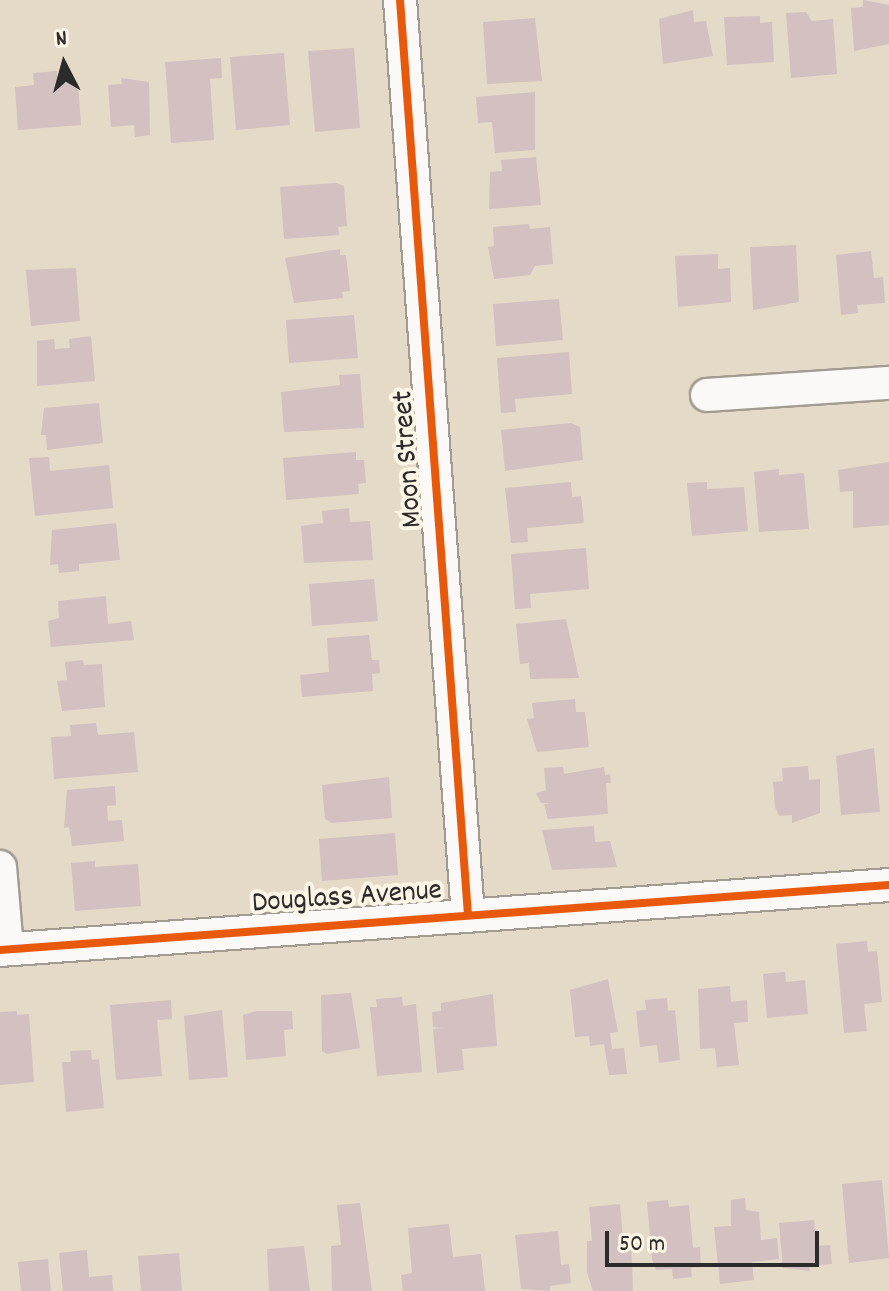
<!DOCTYPE html>
<html>
<head>
<meta charset="utf-8">
<style>
	body { margin:0 }
	#map { position:relative; width:889px; height:1291px; overflow:hidden; background:#e5d9c8; font-family:Dekko,sans-serif }
	div>[style] { position:absolute }
	[style*='--x'] { left:calc(var(--x)*1px); top:calc(var(--y)*1px); width:calc(var(--w)*1px); rotate:calc(var(--a)*1deg) }
	.building>* { inset:0; background:#d2c1c0 }
	.roads { filter:drop-shadow(2px 0 #a19b91) drop-shadow(-2px 0 #a19b91) drop-shadow(0 2px #a19b91) drop-shadow(0 -2px #a19b91) }
	.street>* { height:32px; margin:-16px; padding:0 16px; transform-origin:16px; border-radius:16px; background:#fbf9f7 }
	.cycleway>* { height:8px; margin:-4px; padding:0 4px; transform-origin:4px; border-radius:4px; background:#e8590c }
	span { translate:-50% -50%; white-space:nowrap; text-align:center; line-height:1.15; -webkit-text-stroke:8px #fcf5e5; paint-order:stroke }
	.street-label { font-size:30px; color:#2b2b2b }
	.north { position:absolute; left:24px; top:24px; width:80px; height:80px; -webkit-text-stroke:6px #fcf5e5; paint-order:stroke; rotate:354deg; font-size:22px; font-weight:700; line-height:32px; text-align:center; color:#2b2b2b }
	.north::after { content:''; display:block; margin:auto; width:28px; height:36px; background:#2b2b2b; clip-path:polygon(50% 0,100% 100%,50% 72%,0 100%) }
	.scale { position:absolute; left:605px; top:1231px; width:214px; height:36px; box-sizing:border-box; border:4px solid #2b2b2b; border-top:0; padding-left:10px; font-size:24px; line-height:28px; white-space:nowrap; color:#2b2b2b; -webkit-text-stroke:6px #fcf5e5; paint-order:stroke }
</style>
</head>
<body>
<div id="map">
	<div class="building">
		<div style="clip-path:polygon(863px 0,889px 5px,889px 44px,854px 51px,851px 8px,863px 7px)"></div>
		<div style="clip-path:polygon(693px 10px,694px 22px,706px 21px,713px 56px,663px 64px,659px 19px)"></div>
		<div style="clip-path:polygon(806px 12px,812px 21px,833px 19px,837px 74px,791px 78px,786px 13px)"></div>
		<div style="clip-path:polygon(760px 16px,760px 23px,772px 22px,774px 62px,727px 65px,724px 17px)"></div>
		<div style="clip-path:polygon(535px 18px,542px 81px,487px 84px,483px 22px)"></div>
		<div style="clip-path:polygon(354px 48px,360px 128px,315px 132px,308px 51px)"></div>
		<div style="clip-path:polygon(284px 53px,290px 125px,236px 130px,230px 57px)"></div>
		<div style="clip-path:polygon(221px 58px,222px 78px,210px 79px,214px 140px,171px 143px,165px 62px)"></div>
		<div style="clip-path:polygon(57px 71px,58px 83px,78px 82px,81px 125px,18px 130px,15px 87px,34px 85px,33px 73px)"></div>
		<div style="clip-path:polygon(121px 78px,149px 82px,150px 135px,135px 137px,134px 125px,111px 127px,108px 85px,122px 84px)"></div>
		<div style="clip-path:polygon(535px 92px,535px 150px,495px 153px,492px 122px,478px 123px,476px 97px)"></div>
		<div style="clip-path:polygon(536px 157px,541px 205px,489px 209px,490px 172px,502px 171px,501px 160px)"></div>
		<div style="clip-path:polygon(336px 183px,344px 186px,347px 226px,338px 227px,339px 235px,284px 239px,280px 187px)"></div>
		<div style="clip-path:polygon(529px 224px,530px 229px,550px 227px,553px 264px,535px 266px,530px 275px,494px 279px,488px 247px,494px 246px,493px 227px)"></div>
		<div style="clip-path:polygon(796px 245px,799px 302px,753px 310px,750px 247px)"></div>
		<div style="clip-path:polygon(340px 249px,340px 255px,346px 255px,350px 291px,342px 292px,343px 298px,294px 303px,285px 258px)"></div>
		<div style="clip-path:polygon(871px 251px,874px 278px,883px 277px,885px 303px,857px 305px,858px 313px,841px 315px,836px 255px)"></div>
		<div style="clip-path:polygon(718px 254px,718px 269px,730px 268px,731px 302px,678px 307px,675px 256px)"></div>
		<div style="clip-path:polygon(76px 268px,80px 321px,31px 326px,26px 270px)"></div>
		<div style="clip-path:polygon(559px 299px,563px 340px,496px 346px,493px 304px)"></div>
		<div style="clip-path:polygon(354px 315px,358px 358px,289px 363px,286px 320px)"></div>
		<div style="clip-path:polygon(91px 336px,95px 381px,37px 386px,37px 341px,54px 339px,55px 349px,70px 348px,69px 339px)"></div>
		<div style="clip-path:polygon(569px 352px,572px 394px,515px 399px,516px 412px,501px 413px,497px 358px)"></div>
		<div style="clip-path:polygon(360px 374px,364px 428px,284px 432px,281px 392px,340px 385px,339px 375px)"></div>
		<div style="clip-path:polygon(99px 403px,103px 443px,47px 450px,46px 435px,41px 435px,44px 408px)"></div>
		<div style="clip-path:polygon(571px 423px,580px 427px,583px 460px,505px 471px,501px 430px)"></div>
		<div style="clip-path:polygon(356px 452px,356px 460px,364px 460px,366px 483px,358px 484px,359px 494px,286px 500px,283px 458px)"></div>
		<div style="clip-path:polygon(49px 457px,50px 471px,109px 465px,113px 508px,35px 516px,29px 458px)"></div>
		<div style="clip-path:polygon(889px 462px,889px 525px,853px 528px,853px 491px,840px 492px,838px 470px)"></div>
		<div style="clip-path:polygon(779px 469px,779px 475px,804px 473px,809px 529px,759px 532px,754px 472px)"></div>
		<div style="clip-path:polygon(571px 482px,572px 497px,581px 496px,584px 523px,527px 528px,528px 542px,511px 543px,505px 488px)"></div>
		<div style="clip-path:polygon(707px 482px,707px 489px,744px 487px,748px 531px,692px 536px,687px 483px)"></div>
		<div style="clip-path:polygon(349px 508px,350px 522px,370px 521px,373px 560px,304px 563px,301px 526px,323px 523px,322px 511px)"></div>
		<div style="clip-path:polygon(116px 523px,120px 560px,79px 564px,79px 571px,59px 573px,58px 564px,50px 565px,52px 530px)"></div>
		<div style="clip-path:polygon(586px 548px,589px 589px,530px 594px,531px 608px,515px 609px,511px 554px)"></div>
		<div style="clip-path:polygon(374px 579px,378px 621px,312px 626px,309px 584px)"></div>
		<div style="clip-path:polygon(106px 596px,108px 624px,131px 621px,134px 640px,51px 647px,48px 621px,59px 618px,58px 601px)"></div>
		<div style="clip-path:polygon(566px 619px,579px 678px,530px 679px,529px 663px,520px 664px,516px 624px)"></div>
		<div style="clip-path:polygon(369px 635px,372px 660px,379px 660px,380px 673px,372px 674px,373px 691px,302px 697px,300px 675px,329px 672px,327px 638px)"></div>
		<div style="clip-path:polygon(83px 660px,84px 665px,102px 664px,105px 707px,62px 711px,57px 681px,67px 680px,65px 662px)"></div>
		<div style="clip-path:polygon(575px 699px,576px 712px,585px 712px,589px 747px,537px 752px,527px 719px,534px 718px,532px 703px)"></div>
		<div style="clip-path:polygon(96px 723px,98px 735px,134px 732px,138px 772px,54px 779px,51px 737px,71px 736px,70px 725px)"></div>
		<div style="clip-path:polygon(874px 748px,880px 812px,841px 815px,836px 756px)"></div>
		<div style="clip-path:polygon(808px 766px,809px 780px,820px 779px,820px 813px,792px 823px,792px 815px,779px 816px,775px 807px,773px 782px,783px 781px,782px 768px)"></div>
		<div style="clip-path:polygon(563px 767px,564px 774px,604px 767px,605px 775px,610px 774px,611px 783px,606px 783px,608px 814px,548px 819px,544px 804px,553px 803px,541px 803px,536px 793px,546px 790px,544px 768px)"></div>
		<div style="clip-path:polygon(389px 777px,392px 818px,332px 823px,325px 819px,322px 785px)"></div>
		<div style="clip-path:polygon(115px 786px,116px 805px,107px 806px,108px 821px,122px 820px,124px 841px,72px 846px,69px 827px,64px 828px,67px 790px)"></div>
		<div style="clip-path:polygon(594px 826px,595px 842px,610px 841px,617px 867px,552px 870px,542px 830px)"></div>
		<div style="clip-path:polygon(395px 833px,398px 875px,322px 881px,319px 839px)"></div>
		<div style="clip-path:polygon(95px 861px,95px 867px,138px 864px,141px 906px,75px 911px,71px 863px)"></div>
		<div style="clip-path:polygon(867px 941px,868px 952px,877px 951px,882px 1002px,864px 1004px,867px 1031px,844px 1033px,836px 944px)"></div>
		<div style="clip-path:polygon(785px 972px,786px 982px,805px 980px,808px 1014px,767px 1018px,763px 974px)"></div>
		<div style="clip-path:polygon(608px 979px,618px 1032px,610px 1033px,612px 1049px,624px 1048px,627px 1074px,609px 1075px,604px 1044px,590px 1046px,589px 1036px,575px 1037px,570px 990px)"></div>
		<div style="clip-path:polygon(730px 986px,731px 1002px,747px 1000px,748px 1022px,734px 1023px,739px 1065px,717px 1067px,715px 1048px,700px 1049px,698px 989px)"></div>
		<div style="clip-path:polygon(351px 993px,360px 1048px,327px 1054px,322px 1051px,321px 995px)"></div>
		<div style="clip-path:polygon(493px 994px,497px 1046px,462px 1049px,464px 1070px,437px 1073px,433px 1029px,443px 1028px,433px 1027px,432px 1012px,441px 1011px,441px 1003px)"></div>
		<div style="clip-path:polygon(402px 997px,403px 1006px,416px 1004px,422px 1072px,377px 1076px,370px 1007px,377px 1007px,376px 999px)"></div>
		<div style="clip-path:polygon(667px 998px,668px 1011px,675px 1010px,680px 1060px,659px 1063px,657px 1045px,640px 1047px,636px 1011px,646px 1010px,645px 1000px)"></div>
		<div style="clip-path:polygon(171px 1000px,172px 1019px,157px 1020px,162px 1076px,116px 1080px,110px 1005px)"></div>
		<div style="clip-path:polygon(222px 1010px,228px 1077px,189px 1080px,184px 1016px)"></div>
		<div style="clip-path:polygon(17px 1011px,17px 1015px,29px 1014px,34px 1082px,0 1085px,0 1012px)"></div>
		<div style="clip-path:polygon(257px 1011px,292px 1011px,293px 1029px,284px 1030px,286px 1056px,246px 1060px,243px 1015px)"></div>
		<div style="clip-path:polygon(91px 1050px,92px 1060px,99px 1059px,104px 1108px,66px 1112px,62px 1062px,71px 1062px,70px 1051px)"></div>
		<div style="clip-path:polygon(882px 1180px,889px 1258px,849px 1263px,842px 1184px)"></div>
		<div style="clip-path:polygon(745px 1198px,746px 1210px,759px 1212px,761px 1240px,777px 1238px,779px 1259px,752px 1262px,754px 1280px,720px 1284px,714px 1227px,731px 1226px,731px 1200px)"></div>
		<div style="clip-path:polygon(668px 1200px,669px 1207px,689px 1205px,693px 1248px,700px 1247px,701px 1267px,691px 1268px,692px 1277px,673px 1279px,672px 1269px,656px 1270px,652px 1259px,647px 1202px)"></div>
		<div style="clip-path:polygon(360px 1203px,372px 1291px,332px 1291px,331px 1246px,341px 1245px,337px 1205px)"></div>
		<div style="clip-path:polygon(620px 1204px,623px 1239px,631px 1238px,633px 1291px,593px 1291px,587px 1272px,587px 1241px,592px 1241px,589px 1207px)"></div>
		<div style="clip-path:polygon(814px 1220px,817px 1246px,830px 1245px,832px 1264px,809px 1266px,810px 1271px,783px 1268px,779px 1223px)"></div>
		<div style="clip-path:polygon(449px 1224px,453px 1257px,481px 1254px,485px 1291px,403px 1291px,401px 1275px,412px 1273px,408px 1228px)"></div>
		<div style="clip-path:polygon(558px 1231px,561px 1265px,569px 1264px,571px 1283px,550px 1286px,550px 1291px,521px 1289px,515px 1235px)"></div>
		<div style="clip-path:polygon(304px 1246px,310px 1291px,269px 1291px,267px 1249px)"></div>
		<div style="clip-path:polygon(87px 1250px,89px 1277px,112px 1275px,113px 1291px,63px 1291px,59px 1253px)"></div>
		<div style="clip-path:polygon(179px 1253px,182px 1291px,141px 1291px,138px 1256px)"></div>
		<div style="clip-path:polygon(48px 1259px,51px 1291px,21px 1291px,18px 1262px)"></div>
	</div>
	<div class="roads">
		<div class="street">
			<div style="--x:400;--y:0;--w:917;--a:85.75"></div>
			<div style="--x:707;--y:395;--w:182;--a:-3.8"></div>
			<div style="--x:0;--y:867;--w:82;--a:85.1"></div>
			<div style="--x:0;--y:950;--w:891;--a:-4.18"></div>
		</div>
	</div>
	<div class="cycleway">
		<div style="--x:400;--y:0;--w:917;--a:85.75"></div>
		<div style="--x:0;--y:950;--w:891;--a:-4.18"></div>
	</div>
	<div class="street-label">
		<span style="left:410px;top:459px;rotate:-94deg">Moon Street</span>
		<span style="left:347px;top:899px;rotate:-4deg">Douglass Avenue</span>
	</div>
	<div class="north">N</div>
	<div class="scale">50 m</div>
</div>
</body>
</html>
